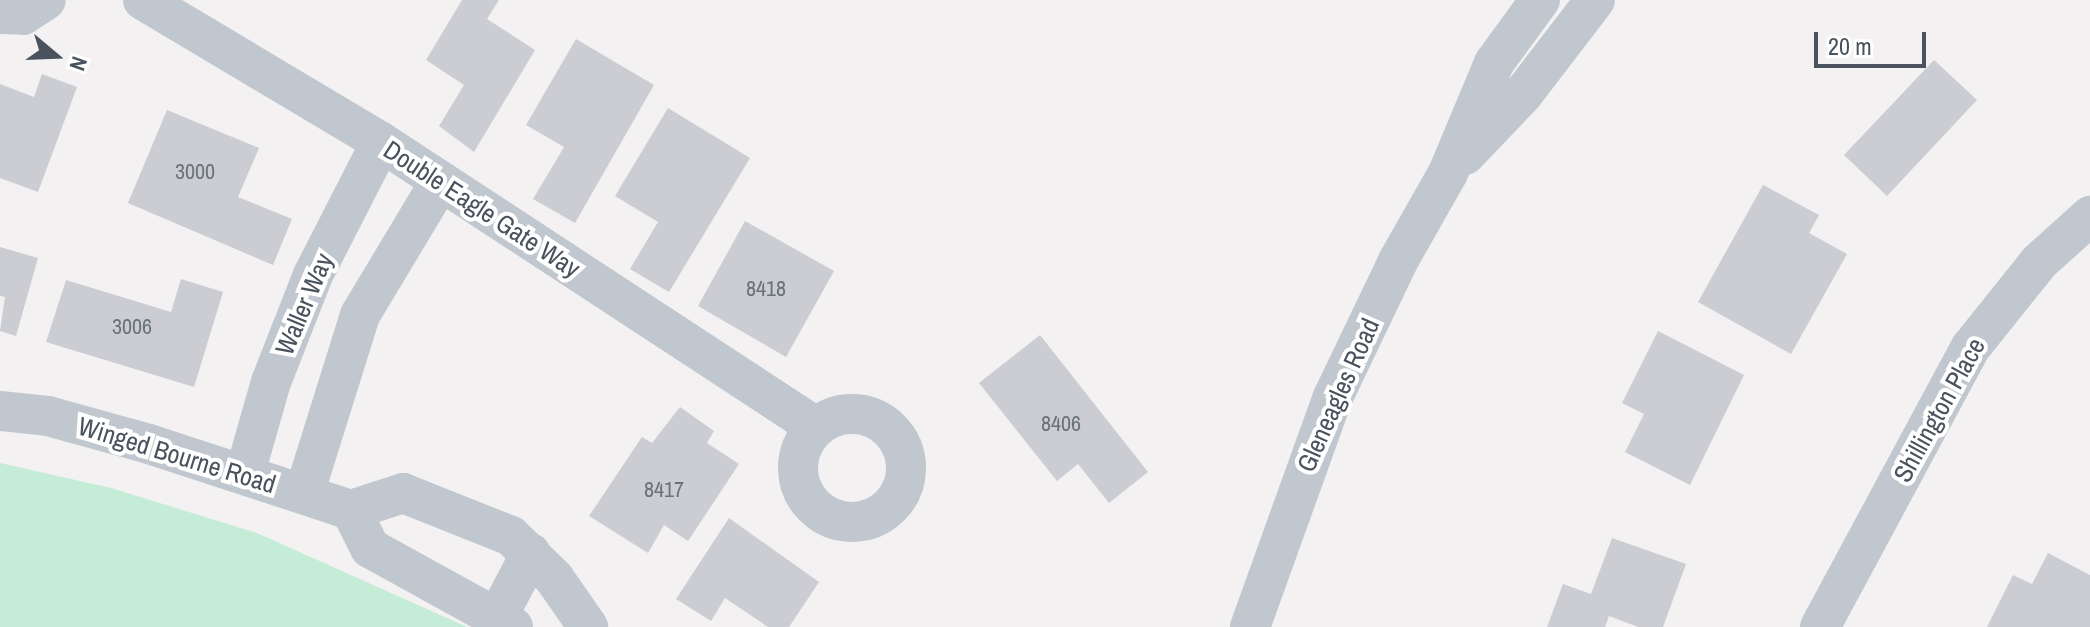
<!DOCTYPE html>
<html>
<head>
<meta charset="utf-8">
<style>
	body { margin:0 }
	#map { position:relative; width:2090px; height:627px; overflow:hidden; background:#f3f1f1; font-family:"Archivo Narrow",sans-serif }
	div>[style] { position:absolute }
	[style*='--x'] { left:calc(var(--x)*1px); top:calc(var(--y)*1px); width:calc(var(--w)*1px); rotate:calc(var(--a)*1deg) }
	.green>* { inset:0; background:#c4ecd6 }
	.building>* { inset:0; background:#cbcdd3 }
	.minor>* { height:40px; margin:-20px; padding:0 20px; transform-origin:20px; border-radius:20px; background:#c0c7ce }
	.minor>.ring { margin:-20px; padding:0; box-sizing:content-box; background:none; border:40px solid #c0c7ce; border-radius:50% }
	span { translate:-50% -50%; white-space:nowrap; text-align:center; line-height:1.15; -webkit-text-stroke:8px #fff; paint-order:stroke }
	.number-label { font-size:22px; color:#6a727a }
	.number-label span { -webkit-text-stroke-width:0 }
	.street-label { font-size:26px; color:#4a535d }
	.north { position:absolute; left:16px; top:16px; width:80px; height:80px; -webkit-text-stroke:6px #fff; paint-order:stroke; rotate:109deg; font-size:22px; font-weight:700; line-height:32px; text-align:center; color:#4a535d }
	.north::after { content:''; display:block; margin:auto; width:28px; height:36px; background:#4a535d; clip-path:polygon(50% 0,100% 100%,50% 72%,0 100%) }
	.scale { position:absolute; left:1814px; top:32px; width:112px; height:36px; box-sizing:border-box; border:4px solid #4a535d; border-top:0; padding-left:10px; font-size:24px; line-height:28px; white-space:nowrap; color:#4a535d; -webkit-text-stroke:6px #fff; paint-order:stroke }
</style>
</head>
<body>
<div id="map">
	<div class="green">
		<div style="clip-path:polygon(0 463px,111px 488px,257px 533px,467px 627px,0 627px)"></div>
	</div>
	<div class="building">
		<div style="clip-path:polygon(462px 0,499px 0,487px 19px,535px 50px,474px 152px,439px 126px,464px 85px,426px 60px)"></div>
		<div style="clip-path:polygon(576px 39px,654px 85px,575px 223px,533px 199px,564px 147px,526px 125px)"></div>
		<div style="clip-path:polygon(1934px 60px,1977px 100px,1887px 196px,1844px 155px)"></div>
		<div style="clip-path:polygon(42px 74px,77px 87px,38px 192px,0 178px,0 84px,34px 97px)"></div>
		<div style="clip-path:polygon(668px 108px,750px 158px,669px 292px,630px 269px,658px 222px,615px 196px)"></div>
		<div style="clip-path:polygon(167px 110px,259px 148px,238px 197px,292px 219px,273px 265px,128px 203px)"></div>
		<div style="clip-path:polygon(1763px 185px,1819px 215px,1809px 233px,1847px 254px,1791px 354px,1698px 302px)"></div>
		<div style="clip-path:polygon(745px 221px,834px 271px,786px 357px,698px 306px)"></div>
		<div style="clip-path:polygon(0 247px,38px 258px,16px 336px,0 331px,5px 297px,0 296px)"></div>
		<div style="clip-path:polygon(181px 279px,223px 292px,194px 387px,46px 342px,66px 280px,171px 312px)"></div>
		<div style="clip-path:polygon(1658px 331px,1744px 375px,1690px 485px,1625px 452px,1644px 414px,1622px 403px)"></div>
		<div style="clip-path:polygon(1040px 335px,1148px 472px,1109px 503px,1078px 464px,1057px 481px,979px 383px)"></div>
		<div style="clip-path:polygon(680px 407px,714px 431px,707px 443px,739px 464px,688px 541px,664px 525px,648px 553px,589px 516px,642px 437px,652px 443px)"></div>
		<div style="clip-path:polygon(729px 518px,819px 582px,789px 627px,768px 627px,725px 598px,711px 621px,676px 599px)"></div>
		<div style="clip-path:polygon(1612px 538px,1686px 564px,1663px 627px,1638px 627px,1609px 616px,1605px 627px,1547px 627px,1563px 584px,1591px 594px)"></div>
		<div style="clip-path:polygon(2048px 553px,2090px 575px,2090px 627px,1987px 627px,2013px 575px,2032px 584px)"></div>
	</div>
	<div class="minor">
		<div style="--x:143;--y:0;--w:277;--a:30.8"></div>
		<div style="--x:381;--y:142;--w:520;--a:33.23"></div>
		<div style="--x:0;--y:14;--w:23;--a:2"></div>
		<div style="--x:23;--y:15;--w:27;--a:-33"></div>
		<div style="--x:1465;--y:155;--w:84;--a:-46.4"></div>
		<div style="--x:1523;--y:94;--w:118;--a:-52.5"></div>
		<div style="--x:0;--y:411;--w:48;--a:5.9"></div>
		<div style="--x:48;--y:416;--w:105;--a:15.5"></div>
		<div style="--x:149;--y:444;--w:213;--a:18.1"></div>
		<div class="ring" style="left:798px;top:414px;width:68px;height:68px"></div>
		<div style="--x:245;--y:473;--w:95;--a:-74.1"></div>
		<div style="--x:271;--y:382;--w:115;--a:-68.6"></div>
		<div style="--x:313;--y:275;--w:149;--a:-62.9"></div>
		<div style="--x:304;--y:494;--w:188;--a:-72.6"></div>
		<div style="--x:360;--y:315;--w:155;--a:-59"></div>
		<div style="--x:497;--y:618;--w:73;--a:-62.4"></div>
		<div style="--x:513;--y:627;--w:163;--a:-151.1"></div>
		<div style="--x:370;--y:548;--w:42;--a:-116.6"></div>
		<div style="--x:351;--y:510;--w:55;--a:-18.1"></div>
		<div style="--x:403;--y:493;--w:116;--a:21.7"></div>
		<div style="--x:511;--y:536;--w:60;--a:44.3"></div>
		<div style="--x:554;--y:578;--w:60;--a:55.2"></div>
		<div style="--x:1250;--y:627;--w:242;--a:-70.2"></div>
		<div style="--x:1332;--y:399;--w:153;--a:-64.4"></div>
		<div style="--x:1398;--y:261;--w:101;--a:-60.4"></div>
		<div style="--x:1448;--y:173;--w:119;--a:-67.3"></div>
		<div style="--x:1494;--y:63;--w:78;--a:-53.9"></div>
		<div style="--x:1820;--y:627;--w:318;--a:-61.7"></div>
		<div style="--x:1971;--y:347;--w:109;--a:-51.3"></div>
		<div style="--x:2039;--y:262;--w:69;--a:-42"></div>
	</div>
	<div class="number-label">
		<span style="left:195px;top:172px">3000</span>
		<span style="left:766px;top:289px">8418</span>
		<span style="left:132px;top:327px">3006</span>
		<span style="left:1061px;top:424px">8406</span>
		<span style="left:664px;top:490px">8417</span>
	</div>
	<div class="street-label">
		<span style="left:482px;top:209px;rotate:33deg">Double Eagle Gate Way</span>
		<span style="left:304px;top:304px;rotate:-67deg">Waller Way</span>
		<span style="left:1338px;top:395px;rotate:-66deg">Gleneagles Road</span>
		<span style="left:1939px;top:410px;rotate:-61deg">Shillington Place</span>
		<span style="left:177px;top:455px;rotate:17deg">Winged Bourne Road</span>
	</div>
	<div class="north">N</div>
	<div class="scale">20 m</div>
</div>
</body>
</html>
